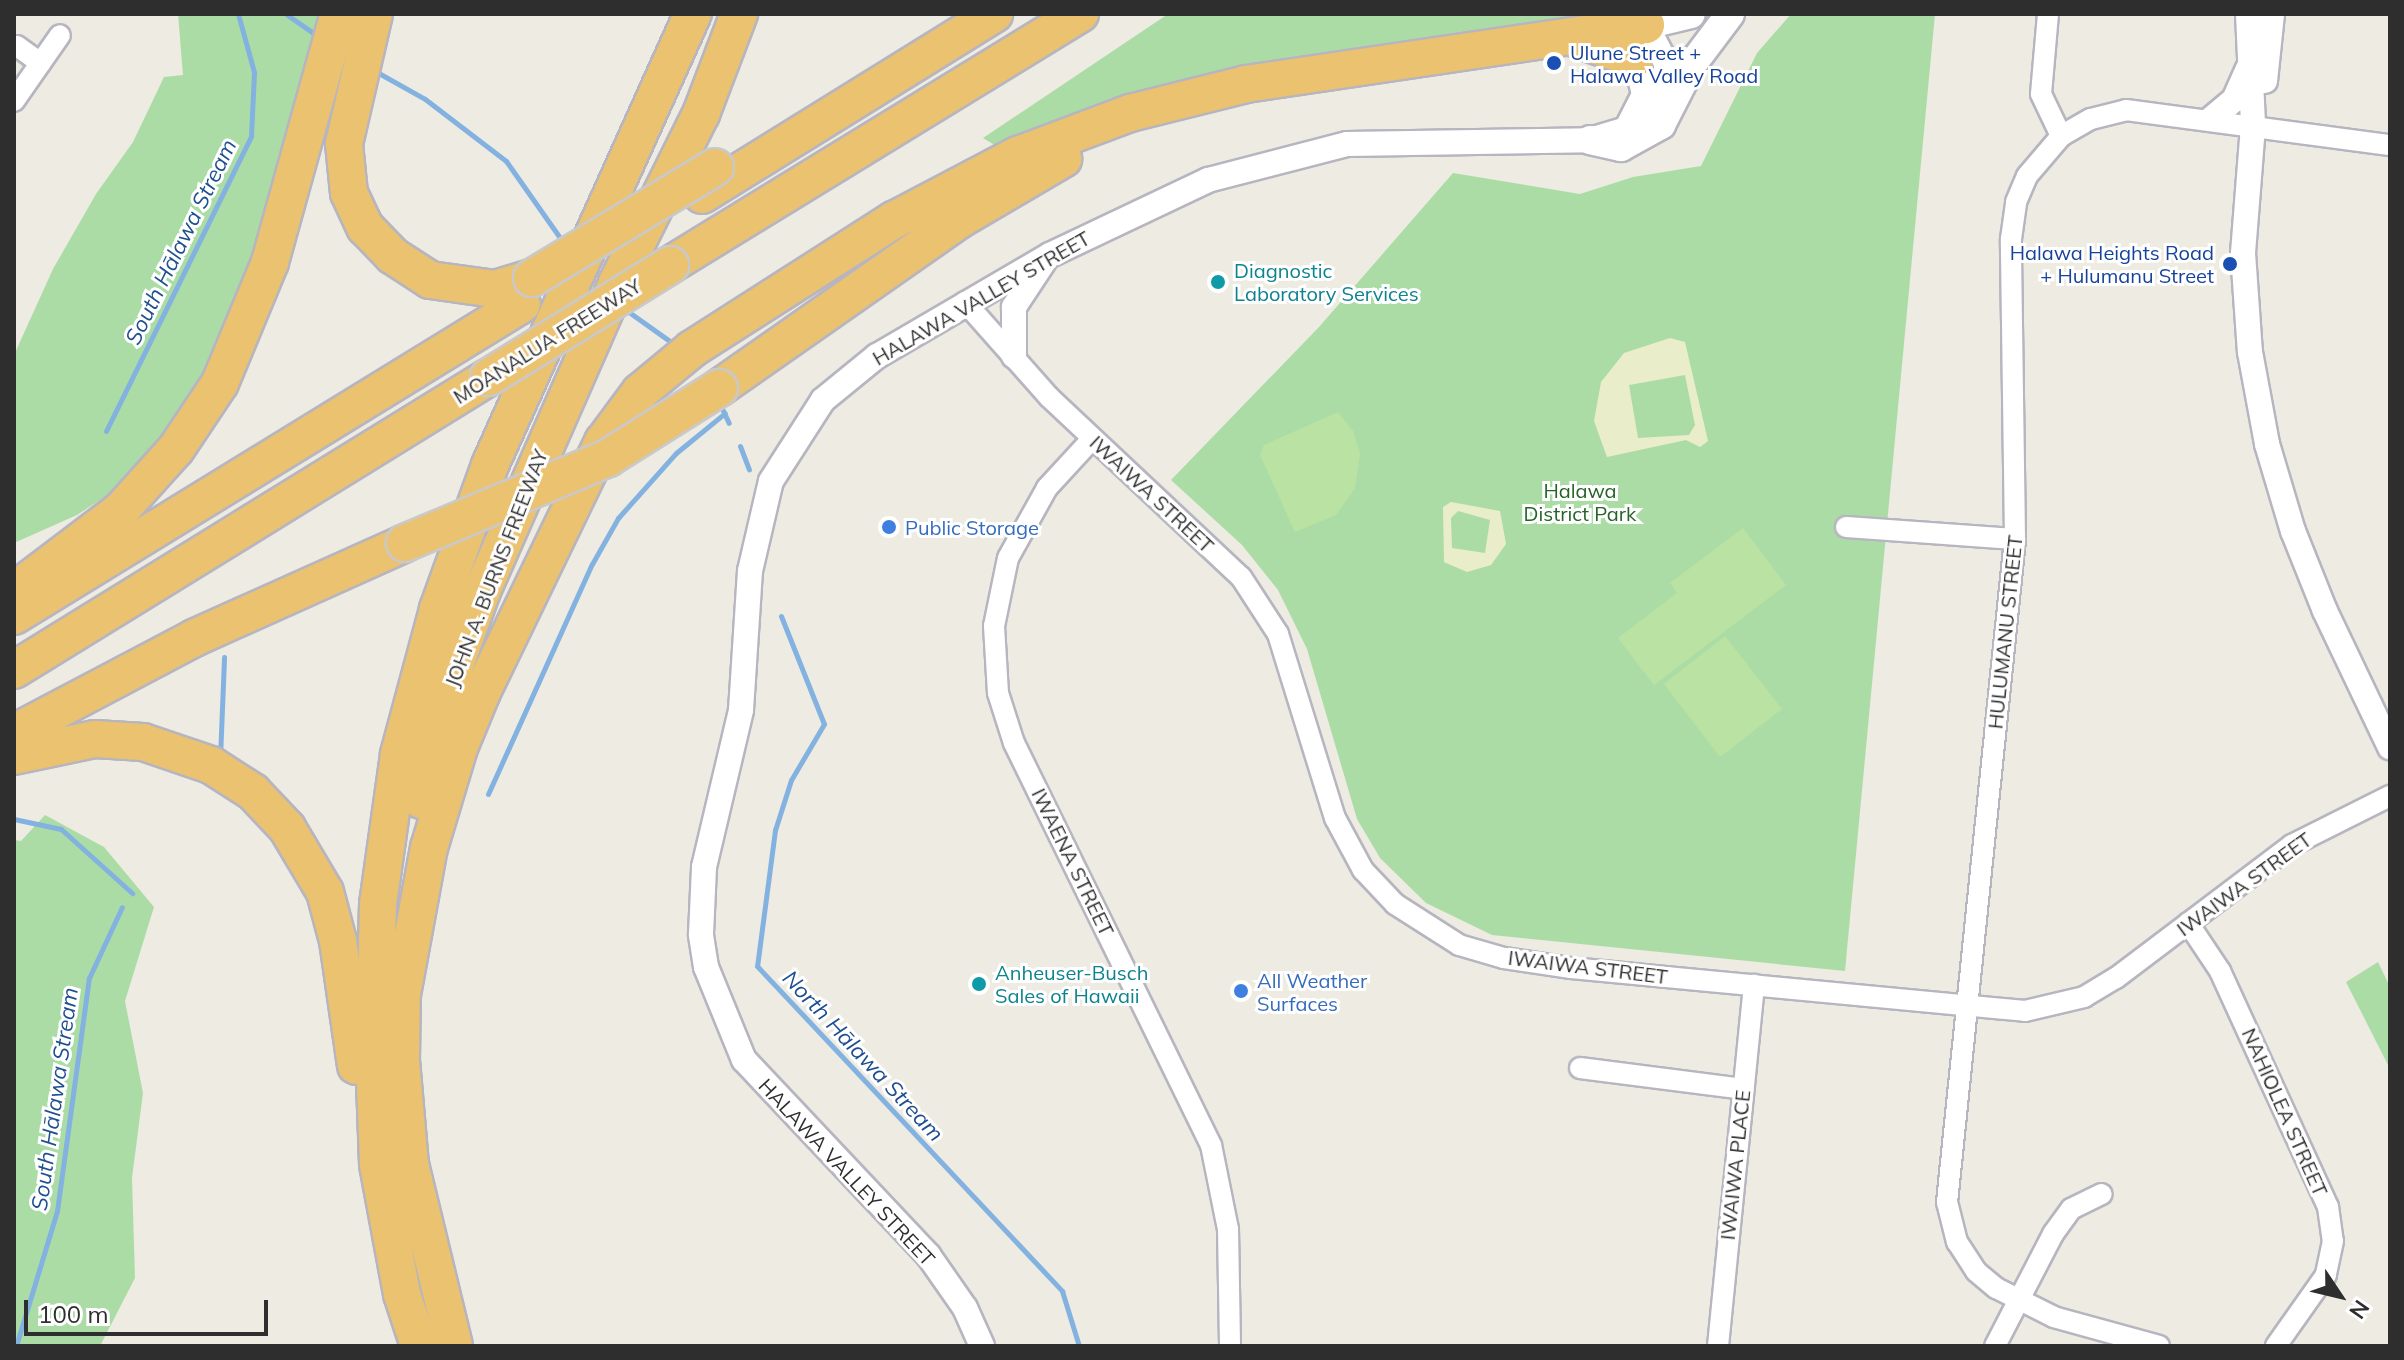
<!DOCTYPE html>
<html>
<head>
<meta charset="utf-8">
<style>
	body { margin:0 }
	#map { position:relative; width:2404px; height:1360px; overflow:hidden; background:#edebe2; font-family:Mulish,sans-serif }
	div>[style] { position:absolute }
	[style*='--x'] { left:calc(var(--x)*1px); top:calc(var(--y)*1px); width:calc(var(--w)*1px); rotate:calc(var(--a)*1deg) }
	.green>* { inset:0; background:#acdca6 }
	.sand>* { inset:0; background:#eaedca }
	.pitch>* { inset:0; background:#b9e2a3 }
	.stream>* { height:5px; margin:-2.5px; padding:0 2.5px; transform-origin:2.5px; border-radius:2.5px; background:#83b2e1 }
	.roads { filter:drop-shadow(2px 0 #b6b5c0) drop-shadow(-2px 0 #b6b5c0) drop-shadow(0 2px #b6b5c0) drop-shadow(0 -2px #b6b5c0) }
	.minor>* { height:20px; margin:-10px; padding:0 10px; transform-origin:10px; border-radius:10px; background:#fff }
	.tertiary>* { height:24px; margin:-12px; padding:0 12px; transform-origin:12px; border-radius:12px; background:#fff }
	.secondary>* { height:28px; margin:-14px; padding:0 14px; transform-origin:14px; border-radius:14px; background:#fff }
	.motorway>* { height:36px; margin:-18px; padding:0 18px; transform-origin:18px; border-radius:18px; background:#ebc26f }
	.bridges { filter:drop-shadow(2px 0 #c9c9c9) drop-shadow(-2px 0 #c9c9c9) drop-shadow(0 2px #c9c9c9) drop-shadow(0 -2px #c9c9c9) }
	.motorway-bridge>* { height:36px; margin:-18px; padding:0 18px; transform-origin:18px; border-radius:18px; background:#ebc26f }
	.dots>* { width:22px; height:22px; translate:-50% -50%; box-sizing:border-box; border:4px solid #fff; border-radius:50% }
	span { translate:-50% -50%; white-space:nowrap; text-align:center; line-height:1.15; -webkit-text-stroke:6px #fff; paint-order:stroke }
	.transit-label { font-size:20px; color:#164399 }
	.left { translate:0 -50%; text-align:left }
	.right { translate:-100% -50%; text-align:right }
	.culture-label { font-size:20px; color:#0d838f }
	.street-label { font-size:20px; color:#2e2e2e }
	.park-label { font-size:20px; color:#256327 }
	.shop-label { font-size:20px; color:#366cbe }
	.water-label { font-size:22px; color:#1f4f90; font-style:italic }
	.frame { position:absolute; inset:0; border:16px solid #2e2e2e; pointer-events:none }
	.north { position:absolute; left:2300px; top:1256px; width:80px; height:80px; -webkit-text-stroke:6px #fff; paint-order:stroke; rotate:125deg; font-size:22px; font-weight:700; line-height:32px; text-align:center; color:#2e2e2e }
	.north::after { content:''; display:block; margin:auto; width:28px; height:36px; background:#2e2e2e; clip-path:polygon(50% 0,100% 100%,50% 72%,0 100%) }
	.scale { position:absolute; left:24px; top:1300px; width:244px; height:36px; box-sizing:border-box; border:4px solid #2e2e2e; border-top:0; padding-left:10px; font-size:24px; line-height:28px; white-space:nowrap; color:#2e2e2e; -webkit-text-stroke:6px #fff; paint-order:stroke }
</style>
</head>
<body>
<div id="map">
	<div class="green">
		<div style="clip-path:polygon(178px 14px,323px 14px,257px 259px,208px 375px,160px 441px,106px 496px,77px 515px,14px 543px,14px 355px,53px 269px,96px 194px,133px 142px,164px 77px,183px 75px)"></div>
		<div style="clip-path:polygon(1168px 14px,1607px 14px,1262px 62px,1185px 84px,1006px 152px,983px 138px)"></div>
		<div style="clip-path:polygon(1791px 14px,1935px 14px,1845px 971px,1492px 935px,1426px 903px,1380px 858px,1357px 819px,1307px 649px,1278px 590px,1242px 545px,1171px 480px,1319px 327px,1453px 173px,1580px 194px,1633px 177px,1701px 166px,1757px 53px)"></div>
		<div style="clip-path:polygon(45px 815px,104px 847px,154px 907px,125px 1001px,143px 1093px,132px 1178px,135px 1278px,100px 1346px,14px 1346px,14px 840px,21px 841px)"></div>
		<div style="clip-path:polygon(2378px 962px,2390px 987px,2390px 1069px,2346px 982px)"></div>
	</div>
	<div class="sand">
		<div style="clip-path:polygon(evenodd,1670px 338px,1685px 342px,1708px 441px,1700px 447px,1686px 440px,1607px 457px,1594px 421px,1601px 382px,1624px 353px,1670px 338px,1685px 375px,1695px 425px,1689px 435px,1638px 438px,1629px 385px,1685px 375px)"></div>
		<div style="clip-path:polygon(evenodd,1451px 502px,1500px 511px,1506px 544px,1491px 565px,1467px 572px,1444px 562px,1443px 507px,1451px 502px,1458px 511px,1490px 520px,1485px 553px,1452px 548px,1451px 518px,1458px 511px)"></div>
	</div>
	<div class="pitch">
		<div style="clip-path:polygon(1338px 412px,1353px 431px,1360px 453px,1355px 488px,1336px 515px,1295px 532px,1260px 455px,1264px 445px)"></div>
		<div style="clip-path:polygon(1743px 528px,1786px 585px,1654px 685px,1618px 638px,1677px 593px,1670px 583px)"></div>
		<div style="clip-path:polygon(1725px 636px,1782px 709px,1720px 757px,1664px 684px)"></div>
	</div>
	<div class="stream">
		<div style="--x:286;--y:14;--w:40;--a:34.9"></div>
		<div style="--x:375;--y:71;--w:57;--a:29.2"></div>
		<div style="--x:425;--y:99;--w:102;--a:37.4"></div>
		<div style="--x:506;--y:161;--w:103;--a:54.9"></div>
		<div style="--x:626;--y:310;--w:55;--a:35.4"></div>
		<div style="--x:719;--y:402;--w:23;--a:65"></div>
		<div style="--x:106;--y:431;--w:329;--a:-63.8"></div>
		<div style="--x:251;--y:136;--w:64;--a:-87.3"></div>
		<div style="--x:254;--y:72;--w:60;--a:-105.4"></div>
		<div style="--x:740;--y:446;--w:25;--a:69"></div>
		<div style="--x:781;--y:616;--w:116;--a:68.3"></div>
		<div style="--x:824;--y:724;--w:65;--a:120.5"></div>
		<div style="--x:791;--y:780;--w:52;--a:107.7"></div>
		<div style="--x:775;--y:830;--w:137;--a:97.5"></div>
		<div style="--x:757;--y:966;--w:446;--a:46.8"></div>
		<div style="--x:1062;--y:1291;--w:58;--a:72.8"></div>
		<div style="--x:220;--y:758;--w:101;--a:-87.7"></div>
		<div style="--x:488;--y:794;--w:252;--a:-65.7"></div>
		<div style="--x:592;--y:564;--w:53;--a:-60.5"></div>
		<div style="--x:618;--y:518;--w:87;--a:-48.3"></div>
		<div style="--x:676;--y:453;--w:63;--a:-39.2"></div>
		<div style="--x:14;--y:819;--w:48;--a:12"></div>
		<div style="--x:61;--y:829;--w:96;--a:42"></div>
		<div style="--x:16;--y:1346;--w:141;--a:-73.1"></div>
		<div style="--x:57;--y:1211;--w:235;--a:-82.2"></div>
		<div style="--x:89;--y:978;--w:78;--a:-65.1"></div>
	</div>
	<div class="roads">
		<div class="minor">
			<div style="--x:2048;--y:14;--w:80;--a:95"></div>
			<div style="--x:2041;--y:94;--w:47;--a:64.5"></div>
			<div style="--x:17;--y:46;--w:29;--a:36"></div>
			<div style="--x:14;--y:101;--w:80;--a:-55.1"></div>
			<div style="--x:965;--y:302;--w:127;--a:48.5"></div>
			<div style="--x:1049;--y:397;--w:263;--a:43.2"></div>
			<div style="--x:1241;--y:577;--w:68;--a:57"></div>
			<div style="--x:1278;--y:634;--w:193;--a:72.8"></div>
			<div style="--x:1335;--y:818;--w:59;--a:61.7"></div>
			<div style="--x:1363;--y:870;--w:47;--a:46.7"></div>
			<div style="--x:1395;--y:904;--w:76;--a:32.6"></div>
			<div style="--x:1459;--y:945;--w:47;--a:16.1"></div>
			<div style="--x:1504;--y:958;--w:68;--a:8.5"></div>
			<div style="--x:1571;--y:968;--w:456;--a:5.4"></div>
			<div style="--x:2025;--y:1011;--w:61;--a:-13.3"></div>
			<div style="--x:2084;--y:997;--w:37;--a:-31"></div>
			<div style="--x:2116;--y:978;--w:221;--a:-37.1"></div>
			<div style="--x:2292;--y:845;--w:110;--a:-26.6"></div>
			<div style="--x:1092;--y:439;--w:67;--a:132.6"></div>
			<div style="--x:1047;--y:488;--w:80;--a:119.1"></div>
			<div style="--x:1008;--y:558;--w:69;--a:101.6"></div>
			<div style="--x:994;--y:626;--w:67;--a:86.6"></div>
			<div style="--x:998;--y:693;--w:52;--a:72.3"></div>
			<div style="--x:1014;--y:743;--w:448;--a:63.9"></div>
			<div style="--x:1211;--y:1145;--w:86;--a:78.6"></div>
			<div style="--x:1228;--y:1229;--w:117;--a:89"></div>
			<div style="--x:1846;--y:527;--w:169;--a:4.1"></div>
			<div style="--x:2188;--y:923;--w:58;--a:56.3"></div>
			<div style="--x:2220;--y:971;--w:260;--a:65.4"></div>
			<div style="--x:2328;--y:1207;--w:34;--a:82"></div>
			<div style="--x:2333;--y:1241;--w:35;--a:102"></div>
			<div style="--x:2326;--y:1275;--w:87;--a:125.2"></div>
			<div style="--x:1580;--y:1068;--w:164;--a:7.3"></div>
			<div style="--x:1718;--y:1346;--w:363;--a:-84.3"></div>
			<div style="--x:1995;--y:1346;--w:126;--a:-62.6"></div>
			<div style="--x:2053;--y:1234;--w:31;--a:-54"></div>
			<div style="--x:2071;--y:1209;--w:34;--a:-26"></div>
			<div style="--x:2159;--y:1346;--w:109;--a:-164.6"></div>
			<div style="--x:2054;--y:1317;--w:65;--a:-153.4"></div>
			<div style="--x:1996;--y:1288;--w:26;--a:-140"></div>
			<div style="--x:1976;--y:1271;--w:35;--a:-123"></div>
			<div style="--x:1957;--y:1242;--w:41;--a:-104"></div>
			<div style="--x:1947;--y:1202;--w:666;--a:-84.14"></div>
			<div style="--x:2015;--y:539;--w:300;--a:-90.8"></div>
			<div style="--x:2011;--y:239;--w:37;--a:-82"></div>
			<div style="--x:2016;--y:202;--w:28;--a:-67"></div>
			<div style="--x:2027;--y:176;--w:52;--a:-49.6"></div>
			<div style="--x:2061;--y:136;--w:34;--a:-30"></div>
			<div style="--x:2091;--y:119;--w:36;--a:-14"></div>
			<div style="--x:2126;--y:110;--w:266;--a:7.6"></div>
		</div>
		<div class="tertiary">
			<div style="--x:2248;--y:14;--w:112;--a:87.4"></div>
			<div style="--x:2253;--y:126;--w:127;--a:94.5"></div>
			<div style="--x:2243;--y:253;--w:99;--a:86"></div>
			<div style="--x:2250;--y:352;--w:94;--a:79.5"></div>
			<div style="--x:2267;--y:444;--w:91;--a:73.4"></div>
			<div style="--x:2293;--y:531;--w:86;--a:68.2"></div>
			<div style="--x:2325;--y:611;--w:151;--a:64.5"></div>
			<div style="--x:2265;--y:81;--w:67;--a:-84"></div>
			<div style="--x:2211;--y:119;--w:30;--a:-40"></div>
			<div style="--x:2234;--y:100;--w:34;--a:-66"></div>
			<div style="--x:1629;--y:124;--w:34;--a:-63"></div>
			<div style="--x:1644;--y:94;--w:36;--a:-104"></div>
			<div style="--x:1635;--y:59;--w:13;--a:-72"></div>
			<div style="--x:1014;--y:356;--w:49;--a:-90"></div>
			<div style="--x:1014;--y:307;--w:53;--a:-56.6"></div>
			<div style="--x:982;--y:1346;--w:42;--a:-114.1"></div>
			<div style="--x:965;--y:1308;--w:65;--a:-124.9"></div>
			<div style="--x:928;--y:1255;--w:268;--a:-133.3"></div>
			<div style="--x:744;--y:1060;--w:100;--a:-112.2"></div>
			<div style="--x:706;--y:967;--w:33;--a:-99"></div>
			<div style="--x:701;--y:934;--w:67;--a:-87.4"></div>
			<div style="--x:704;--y:867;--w:161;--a:-76.7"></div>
			<div style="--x:741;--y:710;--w:139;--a:-86.3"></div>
			<div style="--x:750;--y:571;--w:92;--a:-76.9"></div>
			<div style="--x:771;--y:481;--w:96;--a:-57.3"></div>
			<div style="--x:823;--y:400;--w:70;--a:-39.2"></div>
			<div style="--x:877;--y:356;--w:200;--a:-30.3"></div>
			<div style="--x:1050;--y:255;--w:175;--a:-25.4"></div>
			<div style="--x:1208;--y:180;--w:144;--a:-14.5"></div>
			<div style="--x:1347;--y:144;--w:243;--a:-0.9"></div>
			<div style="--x:1590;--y:140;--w:52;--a:-16.7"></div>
			<div style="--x:1640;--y:125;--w:32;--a:-49"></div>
			<div style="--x:1661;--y:101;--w:36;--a:-81"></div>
			<div style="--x:1667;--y:65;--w:45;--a:-117.7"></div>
		</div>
		<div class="secondary">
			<div style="--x:1646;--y:25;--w:46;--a:-13.7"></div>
			<div style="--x:1590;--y:140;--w:32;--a:13"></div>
			<div style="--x:1621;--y:147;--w:46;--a:-28.8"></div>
			<div style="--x:1661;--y:125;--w:66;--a:-63"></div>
			<div style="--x:1691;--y:66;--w:65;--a:-53.1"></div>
		</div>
		<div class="motorway">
			<div style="--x:374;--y:14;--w:133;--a:103"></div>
			<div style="--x:344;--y:144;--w:49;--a:84.2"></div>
			<div style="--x:349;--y:193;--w:38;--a:65"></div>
			<div style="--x:365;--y:227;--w:40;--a:46"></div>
			<div style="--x:393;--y:256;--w:44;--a:33"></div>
			<div style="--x:430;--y:280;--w:66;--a:7.9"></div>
			<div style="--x:495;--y:289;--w:39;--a:-17"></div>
			<div style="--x:1577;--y:39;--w:61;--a:19"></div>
			<div style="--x:702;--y:195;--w:344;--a:-31.8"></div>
			<div style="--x:670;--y:265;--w:481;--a:-31.5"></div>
			<div style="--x:719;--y:388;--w:293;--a:-35"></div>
			<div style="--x:959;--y:220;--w:121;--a:-30.4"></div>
			<div style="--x:14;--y:591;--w:134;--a:-37.1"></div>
			<div style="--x:121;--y:510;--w:82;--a:-48"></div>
			<div style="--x:176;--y:449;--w:79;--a:-56.3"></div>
			<div style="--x:220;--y:383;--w:131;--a:-67.5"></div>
			<div style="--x:270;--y:262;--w:257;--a:-74.5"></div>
			<div style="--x:14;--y:616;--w:596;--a:-31.56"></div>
			<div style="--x:14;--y:670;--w:558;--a:-31.67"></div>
			<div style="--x:14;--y:733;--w:204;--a:-27.8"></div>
			<div style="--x:194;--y:638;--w:231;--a:-24.2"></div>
			<div style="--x:14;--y:756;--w:83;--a:-11.9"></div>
			<div style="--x:95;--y:739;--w:48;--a:3.6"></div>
			<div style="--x:143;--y:742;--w:72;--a:18.7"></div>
			<div style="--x:211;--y:765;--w:50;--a:32.7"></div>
			<div style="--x:253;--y:792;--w:50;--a:46.6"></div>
			<div style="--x:287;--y:828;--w:74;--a:59.3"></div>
			<div style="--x:325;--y:892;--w:51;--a:75.1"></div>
			<div style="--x:338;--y:941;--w:126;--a:81.8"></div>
			<div style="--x:421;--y:800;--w:136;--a:-76"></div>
			<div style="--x:454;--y:668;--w:82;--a:-70"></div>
			<div style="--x:482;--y:591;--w:336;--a:-66.3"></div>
			<div style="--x:617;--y:283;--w:189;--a:-63.6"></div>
			<div style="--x:701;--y:114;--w:107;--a:-69.2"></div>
			<div style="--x:402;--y:978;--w:82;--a:90.7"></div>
			<div style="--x:401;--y:1060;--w:104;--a:85.1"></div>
			<div style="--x:410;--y:1164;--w:187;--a:76.4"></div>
			<div style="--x:401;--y:1000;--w:155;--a:-79.6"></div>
			<div style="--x:429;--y:848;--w:104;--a:-73.3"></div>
			<div style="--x:459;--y:748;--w:61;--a:-67.7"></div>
			<div style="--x:482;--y:692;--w:278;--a:-64.2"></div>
			<div style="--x:603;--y:442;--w:62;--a:-53.5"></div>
			<div style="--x:640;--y:392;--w:67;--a:-39.6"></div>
			<div style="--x:692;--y:349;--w:240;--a:-32.6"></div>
			<div style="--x:894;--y:220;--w:140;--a:-27.7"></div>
			<div style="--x:1018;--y:155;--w:120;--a:-20.6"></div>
			<div style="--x:1130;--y:113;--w:120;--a:-14"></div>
			<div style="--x:1246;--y:84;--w:404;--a:-8.4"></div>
			<div style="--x:1646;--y:25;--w:14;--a:-126"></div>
			<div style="--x:419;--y:1346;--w:55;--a:-108.1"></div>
			<div style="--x:402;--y:1294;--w:132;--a:-100.5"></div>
			<div style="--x:378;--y:1164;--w:107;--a:-92.1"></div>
			<div style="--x:374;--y:1057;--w:153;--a:-88.5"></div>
			<div style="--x:378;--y:904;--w:151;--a:-82"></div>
			<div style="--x:399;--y:754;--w:150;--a:-74.9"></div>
			<div style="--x:438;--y:609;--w:153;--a:-70.1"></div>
			<div style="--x:490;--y:465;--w:495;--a:-65.8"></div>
		</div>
	</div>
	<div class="bridges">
		<div class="motorway-bridge">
			<div style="--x:532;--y:278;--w:214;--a:-31.2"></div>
			<div style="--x:489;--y:377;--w:213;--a:-31.7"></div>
			<div style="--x:405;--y:543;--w:220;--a:-22.7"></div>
			<div style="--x:608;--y:458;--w:131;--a:-32.2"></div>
		</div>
	</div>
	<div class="dots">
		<div style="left:1554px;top:63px;background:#1a4fb4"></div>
		<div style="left:2230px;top:264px;background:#1a4fb4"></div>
		<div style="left:1218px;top:282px;background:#0f9aa8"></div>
		<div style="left:889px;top:527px;background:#3f7fe0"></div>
		<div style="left:979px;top:984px;background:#0f9aa8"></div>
		<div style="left:1241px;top:991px;background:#3f7fe0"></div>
	</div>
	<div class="transit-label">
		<span class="left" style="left:1570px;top:64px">Ulune Street +<br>Halawa Valley Road</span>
		<span class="right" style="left:2214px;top:264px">Halawa Heights Road<br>+ Hulumanu Street</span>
	</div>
	<div class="culture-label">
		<span class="left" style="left:1234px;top:282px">Diagnostic<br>Laboratory Services</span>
		<span class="left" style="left:995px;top:984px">Anheuser-Busch<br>Sales of Hawaii</span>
	</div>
	<div class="street-label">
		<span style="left:981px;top:298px;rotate:-30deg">HALAWA VALLEY STREET</span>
		<span style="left:547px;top:341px;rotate:-32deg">MOANALUA FREEWAY</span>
		<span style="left:1152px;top:494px;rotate:43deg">IWAIWA STREET</span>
		<span style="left:496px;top:568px;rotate:-69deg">JOHN A. BURNS FREEWAY</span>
		<span style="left:2005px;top:632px;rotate:-84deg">HULUMANU STREET</span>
		<span style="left:1073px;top:862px;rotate:64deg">IWAENA STREET</span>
		<span style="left:2244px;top:884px;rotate:-36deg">IWAIWA STREET</span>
		<span style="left:1588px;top:967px;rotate:7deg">IWAIWA STREET</span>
		<span style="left:2285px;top:1112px;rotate:66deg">NAHIOLEA STREET</span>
		<span style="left:1735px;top:1165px;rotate:-84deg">IWAIWA PLACE</span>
		<span style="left:847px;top:1172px;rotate:47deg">HALAWA VALLEY STREET</span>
	</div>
	<div class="park-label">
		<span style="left:1580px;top:502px">Halawa<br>District Park</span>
	</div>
	<div class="shop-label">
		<span class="left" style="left:905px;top:527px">Public Storage</span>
		<span class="left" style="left:1257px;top:992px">All Weather<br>Surfaces</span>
	</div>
	<div class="water-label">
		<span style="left:181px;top:242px;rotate:-64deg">South Hālawa Stream</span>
		<span style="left:863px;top:1056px;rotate:47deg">North Hālawa Stream</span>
		<span style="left:55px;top:1099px;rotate:-82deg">South Hālawa Stream</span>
	</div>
	<div class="frame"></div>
	<div class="north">N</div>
	<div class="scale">100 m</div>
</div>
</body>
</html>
